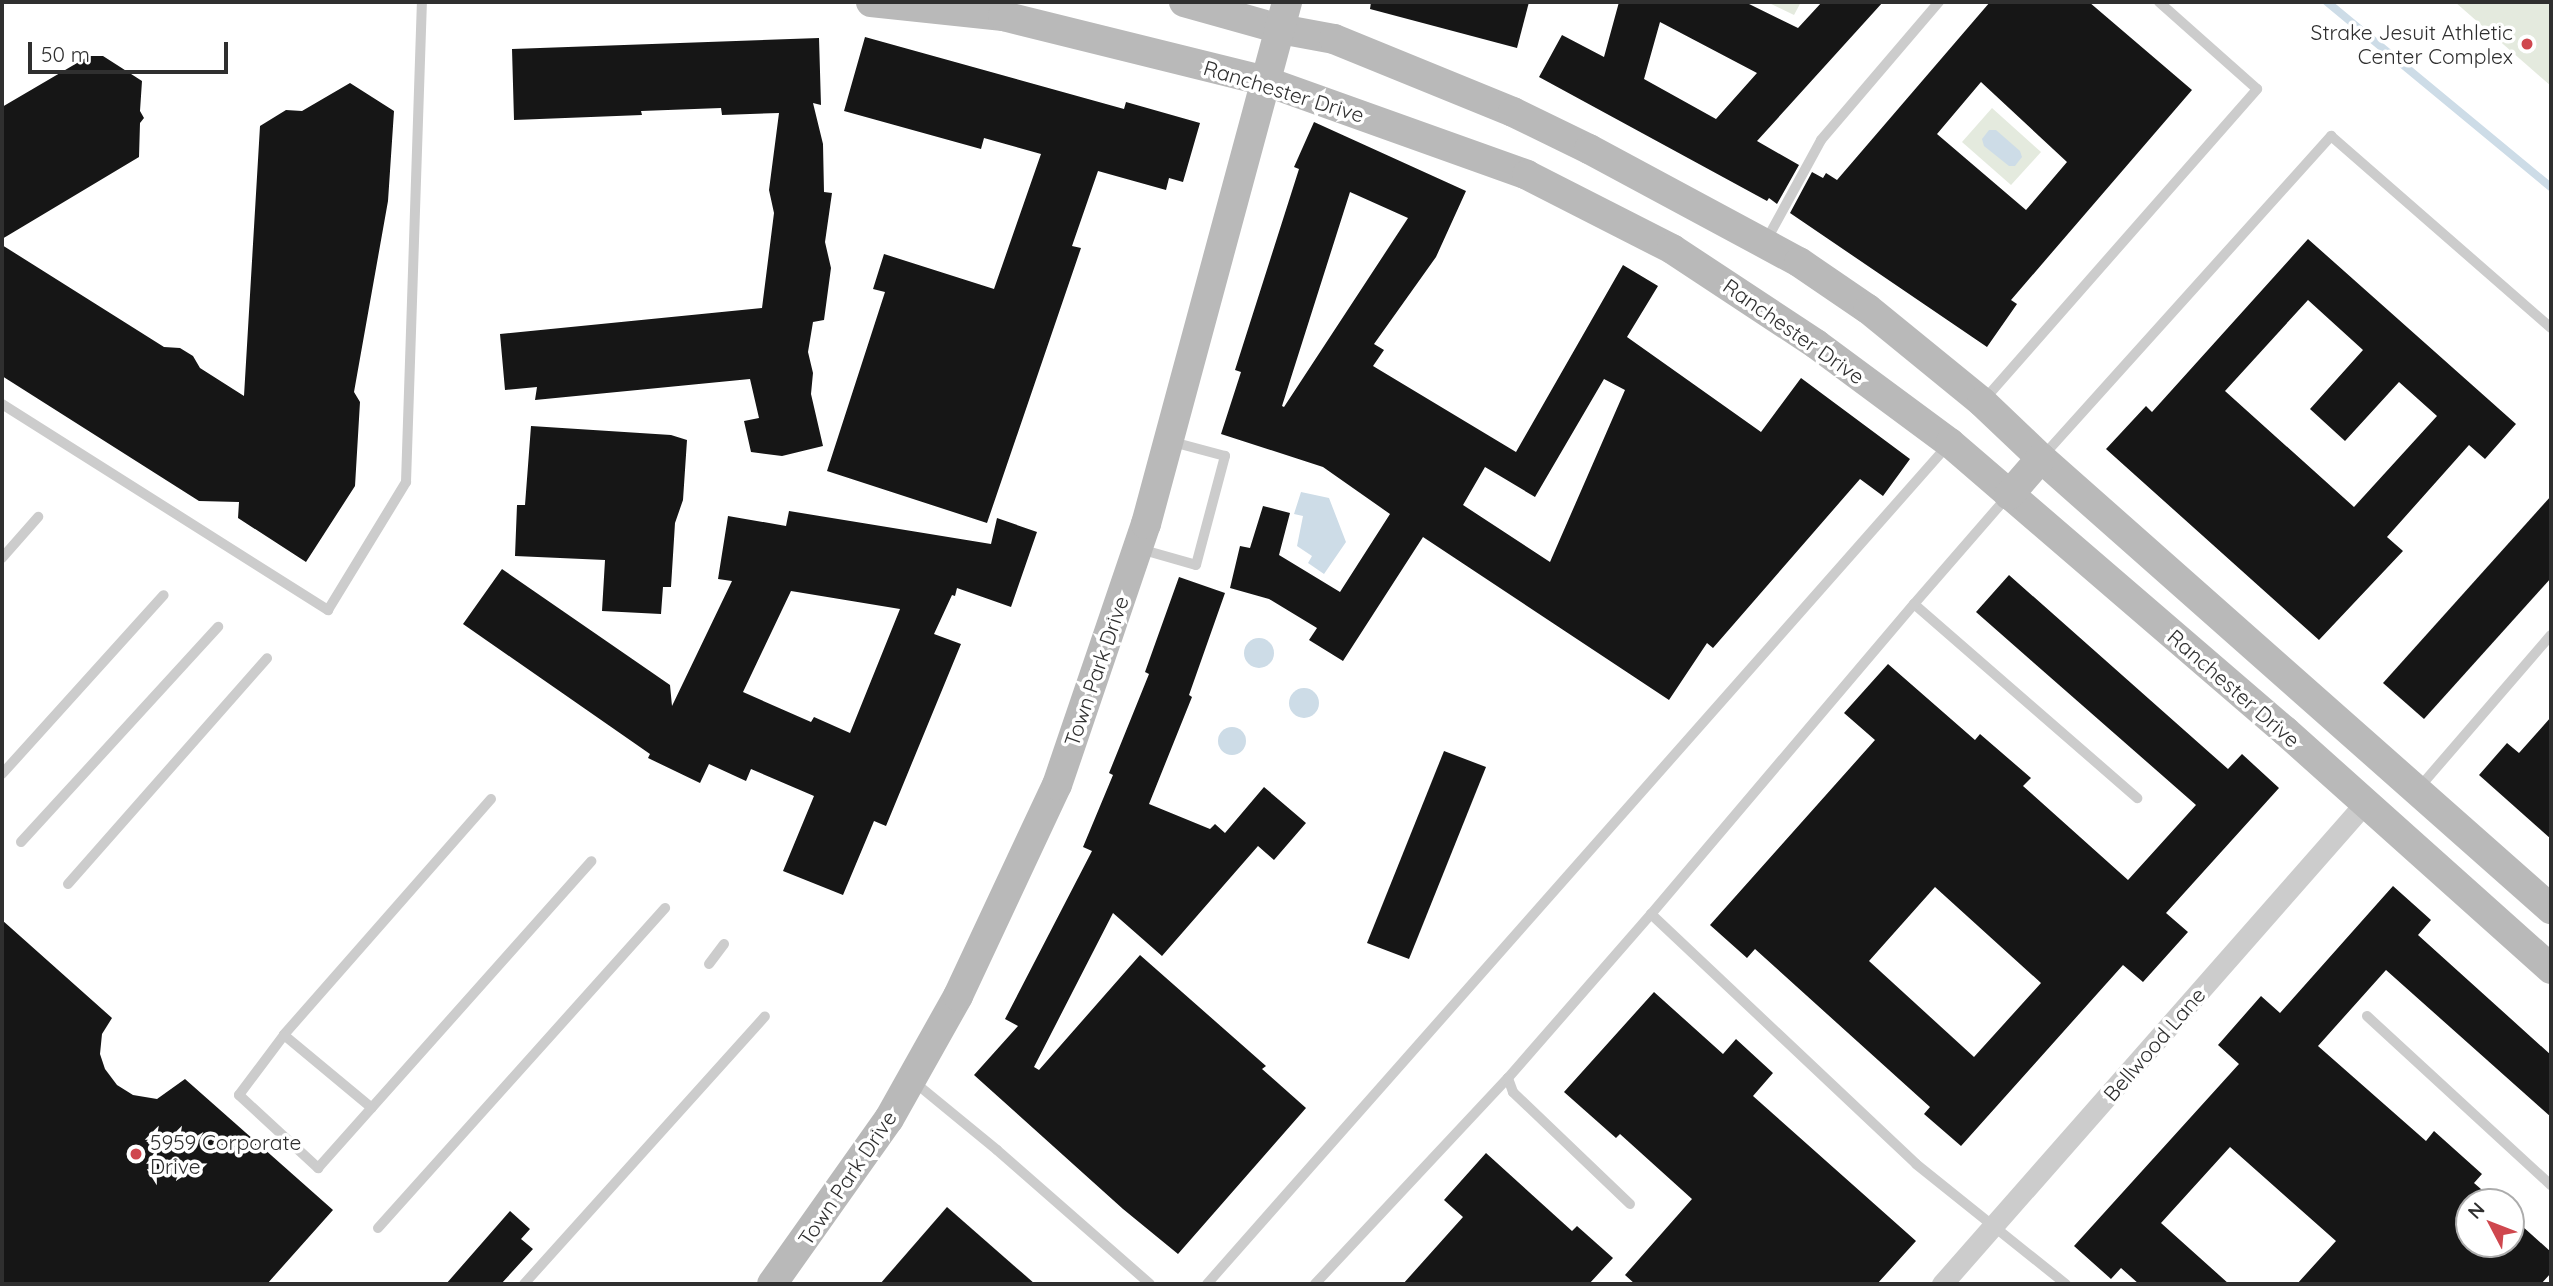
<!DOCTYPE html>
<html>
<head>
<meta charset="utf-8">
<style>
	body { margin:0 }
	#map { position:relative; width:2553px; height:1286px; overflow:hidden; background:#fff; font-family:Quicksand,sans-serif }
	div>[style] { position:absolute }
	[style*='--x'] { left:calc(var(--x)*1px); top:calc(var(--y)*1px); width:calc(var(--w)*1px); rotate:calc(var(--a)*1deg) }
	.green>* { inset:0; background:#e4eade }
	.water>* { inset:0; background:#cddce7 }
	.round { border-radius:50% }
	.stream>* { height:8px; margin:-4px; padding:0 4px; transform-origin:4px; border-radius:4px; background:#cddce7 }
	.building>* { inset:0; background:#161616 }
	.lane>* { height:10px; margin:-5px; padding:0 5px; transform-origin:5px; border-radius:5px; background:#ccc }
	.street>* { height:21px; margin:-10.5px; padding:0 10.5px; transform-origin:10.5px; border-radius:10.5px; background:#ccc }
	.secondary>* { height:30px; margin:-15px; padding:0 15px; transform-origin:15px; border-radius:15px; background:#b9b9b9 }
	.dots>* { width:19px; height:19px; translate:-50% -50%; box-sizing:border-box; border:4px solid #fff; border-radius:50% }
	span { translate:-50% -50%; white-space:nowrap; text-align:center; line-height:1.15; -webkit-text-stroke:7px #fff; paint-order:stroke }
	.poi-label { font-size:21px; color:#2f2f2f }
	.right { translate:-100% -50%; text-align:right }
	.left { translate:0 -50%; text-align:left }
	.street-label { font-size:21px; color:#2f2f2f }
	.frame { position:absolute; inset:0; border:4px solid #2f2f2f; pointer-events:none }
	.north { position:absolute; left:2455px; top:1188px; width:70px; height:70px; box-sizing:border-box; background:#fff; border:2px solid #acacac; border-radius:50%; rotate:312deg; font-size:19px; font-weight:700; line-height:28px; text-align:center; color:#2f2f2f }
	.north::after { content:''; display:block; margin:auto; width:24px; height:32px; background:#cf474e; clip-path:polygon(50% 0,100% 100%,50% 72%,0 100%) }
	.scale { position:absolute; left:28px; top:42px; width:200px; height:32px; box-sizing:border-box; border:4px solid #2f2f2f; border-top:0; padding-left:9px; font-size:21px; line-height:24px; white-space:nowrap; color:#2f2f2f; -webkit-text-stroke:5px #fff; paint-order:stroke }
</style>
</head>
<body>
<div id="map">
	<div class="green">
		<div style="clip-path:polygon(1767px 2px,1801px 2px,1794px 15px)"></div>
		<div style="clip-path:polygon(2455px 2px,2551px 2px,2551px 86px)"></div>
		<div style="clip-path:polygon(1992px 108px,2041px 152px,2011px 185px,1962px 142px)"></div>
	</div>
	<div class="water">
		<div style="clip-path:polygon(1989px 130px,1996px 130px,2020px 151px,2022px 157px,2015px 166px,2009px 166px,1984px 146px,1982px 139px)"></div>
		<div style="clip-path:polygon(1301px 492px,1329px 498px,1346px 542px,1324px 574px,1308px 563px,1312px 556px,1297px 546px,1303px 516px,1294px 514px)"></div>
		<div class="round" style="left:1244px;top:638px;width:30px;height:30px"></div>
		<div class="round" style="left:1289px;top:688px;width:30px;height:30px"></div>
		<div class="round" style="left:1218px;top:727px;width:28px;height:28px"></div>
	</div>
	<div class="stream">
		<div style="--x:2327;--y:2;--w:291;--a:39.6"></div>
	</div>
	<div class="building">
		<div style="clip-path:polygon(1371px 2px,1529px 2px,1517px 48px,1370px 9px)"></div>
		<div style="clip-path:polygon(evenodd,1619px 2px,1745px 2px,1798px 28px,1822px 2px,1883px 2px,1757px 141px,1799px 165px,1777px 204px,1769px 198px,1767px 201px,1539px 77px,1562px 35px,1604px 57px,1619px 2px,1660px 22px,1757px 73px,1716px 119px,1644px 79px,1660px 22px)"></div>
		<div style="clip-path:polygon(evenodd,1990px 2px,2089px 2px,2192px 90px,2011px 300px,2017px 304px,1987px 347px,1790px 213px,1812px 172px,1823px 178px,1826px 173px,1837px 180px,1990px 2px,1981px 82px,2067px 162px,2026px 210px,1937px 134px,1981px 82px)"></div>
		<div style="clip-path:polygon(865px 37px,1124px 109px,1126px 102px,1200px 123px,1183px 182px,1169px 178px,1166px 190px,1098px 171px,1072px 246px,1081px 248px,987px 523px,827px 471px,885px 292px,873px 289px,884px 254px,994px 289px,1041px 154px,984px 138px,981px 149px,844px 111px)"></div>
		<div style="clip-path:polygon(819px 38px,821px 105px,813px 103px,823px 144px,824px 192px,832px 193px,825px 242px,831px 268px,824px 320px,813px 322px,808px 352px,813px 373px,811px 394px,823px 446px,782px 456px,751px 452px,744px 421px,759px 418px,750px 379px,535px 400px,537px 387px,505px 390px,500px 334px,762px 308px,774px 213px,769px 190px,779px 113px,722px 115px,721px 108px,641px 111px,642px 115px,514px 120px,512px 49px)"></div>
		<div style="clip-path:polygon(89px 56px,103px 56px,142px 81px,140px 111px,144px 118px,140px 123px,139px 157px,2px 239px,2px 107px)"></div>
		<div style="clip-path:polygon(350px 83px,394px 111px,388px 201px,354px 392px,360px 402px,355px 486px,306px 562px,238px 518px,239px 502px,199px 501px,2px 376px,2px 245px,164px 347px,180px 348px,193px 356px,200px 368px,244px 396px,260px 126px,286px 110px,302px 111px)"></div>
		<div style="clip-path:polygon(evenodd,1314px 122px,1466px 191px,1436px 257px,1374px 344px,1384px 350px,1373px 366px,1516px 452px,1623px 265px,1658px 286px,1627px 337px,1761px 432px,1801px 378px,1910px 459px,1883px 496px,1860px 479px,1713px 648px,1707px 643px,1669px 700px,1423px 537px,1343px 661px,1309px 640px,1317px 628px,1269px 599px,1230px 588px,1240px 546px,1250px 548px,1263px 506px,1290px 513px,1279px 555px,1340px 592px,1390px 514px,1323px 467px,1221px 434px,1241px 372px,1235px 370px,1299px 169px,1294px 167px,1314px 122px,1350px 192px,1408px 218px,1284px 407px,1282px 406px,1350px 192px,1314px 122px,1604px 379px,1625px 390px,1550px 562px,1463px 505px,1485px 467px,1535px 497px,1604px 379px)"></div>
		<div style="clip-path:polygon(evenodd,2308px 239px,2516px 424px,2485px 459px,2469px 445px,2387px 537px,2403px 551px,2319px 640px,2106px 449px,2146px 406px,2152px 412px,2308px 239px,2308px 300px,2363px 350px,2310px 409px,2345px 441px,2399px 382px,2437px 416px,2354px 507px,2225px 391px,2308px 300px)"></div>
		<div style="clip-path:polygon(531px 426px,671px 435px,687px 440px,683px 500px,675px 523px,671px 587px,663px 587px,661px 614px,602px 611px,605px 560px,515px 556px,517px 505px,525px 505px)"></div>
		<div style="clip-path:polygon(2551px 496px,2551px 578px,2424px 719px,2383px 683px)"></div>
		<div style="clip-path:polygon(evenodd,789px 511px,991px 544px,997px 518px,1037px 532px,1011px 607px,957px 588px,955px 596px,952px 595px,934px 634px,961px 644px,886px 826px,874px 821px,843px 895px,783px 871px,814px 796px,751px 769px,746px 781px,709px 764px,700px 783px,648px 758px,650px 754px,463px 624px,502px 569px,670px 685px,672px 706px,732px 581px,718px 579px,728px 516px,786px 526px,789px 511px,791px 591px,900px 609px,850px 733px,814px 717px,811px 722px,743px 692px,791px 591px)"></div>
		<div style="clip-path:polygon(evenodd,2009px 575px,2228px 769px,2242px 754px,2279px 788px,2166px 913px,2188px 932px,2143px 982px,2123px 965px,1961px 1146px,1924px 1114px,1930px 1107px,1755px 949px,1747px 958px,1710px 925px,1875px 740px,1844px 713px,1888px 664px,1975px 740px,1980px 734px,2031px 778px,2023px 786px,2128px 880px,2196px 805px,1976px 612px,2009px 575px,1935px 887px,2041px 983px,1974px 1057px,1869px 961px,1935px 887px)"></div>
		<div style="clip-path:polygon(1179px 577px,1225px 593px,1189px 695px,1192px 697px,1149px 804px,1210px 829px,1215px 824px,1225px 833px,1264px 787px,1306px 823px,1274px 860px,1258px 846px,1162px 956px,1113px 913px,1034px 1067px,1039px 1070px,1140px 955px,1266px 1066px,1262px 1069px,1306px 1108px,1178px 1254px,1123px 1209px,974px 1075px,1018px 1026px,1005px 1019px,1092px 851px,1083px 847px,1113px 775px,1109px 773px,1149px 674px,1145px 672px)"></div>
		<div style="clip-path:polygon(2551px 717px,2551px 839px,2479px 775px,2507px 743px,2519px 753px)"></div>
		<div style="clip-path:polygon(1444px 751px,1486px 767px,1409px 959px,1367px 943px)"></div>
		<div style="clip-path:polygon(2393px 886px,2431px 920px,2418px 935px,2551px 1055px,2551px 1117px,2386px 970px,2318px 1046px,2426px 1141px,2434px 1131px,2482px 1174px,2474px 1183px,2496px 1202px,2469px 1202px,2469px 1244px,2511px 1244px,2511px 1216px,2551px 1252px,2551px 1273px,2541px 1284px,2297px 1284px,2336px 1241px,2230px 1147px,2161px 1223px,2229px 1284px,2139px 1284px,2121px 1268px,2111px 1279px,2074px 1246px,2239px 1064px,2218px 1045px,2261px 996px,2280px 1013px)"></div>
		<div style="clip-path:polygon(2px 920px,112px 1018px,102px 1034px,100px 1054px,105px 1069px,117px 1085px,133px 1095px,157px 1099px,185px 1079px,333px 1210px,267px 1284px,2px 1284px)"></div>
		<div style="clip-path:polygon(1654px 992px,1723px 1054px,1736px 1039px,1773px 1073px,1753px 1096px,1916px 1241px,1877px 1284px,1635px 1284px,1625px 1275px,1692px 1199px,1620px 1134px,1616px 1138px,1564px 1092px)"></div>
		<div style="clip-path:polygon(1486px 1153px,1572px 1231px,1577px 1226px,1613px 1258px,1589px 1284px,1403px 1284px,1463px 1217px,1444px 1200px)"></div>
		<div style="clip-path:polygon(947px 1207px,1035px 1284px,880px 1284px)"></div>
		<div style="clip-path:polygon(510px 1211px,530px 1229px,521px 1239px,533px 1249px,501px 1284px,446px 1284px)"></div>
	</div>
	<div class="lane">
		<div style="--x:1766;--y:241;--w:115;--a:-61.4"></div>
		<div style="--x:1821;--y:140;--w:182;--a:-49.5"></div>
		<div style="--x:1984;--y:400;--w:414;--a:-48.7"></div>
		<div style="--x:2257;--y:89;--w:131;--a:-138.4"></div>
		<div style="--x:2;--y:404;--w:386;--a:32.3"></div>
		<div style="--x:328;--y:610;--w:150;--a:-58.6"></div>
		<div style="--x:406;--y:482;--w:480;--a:-88.1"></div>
		<div style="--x:2043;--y:456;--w:431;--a:-48"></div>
		<div style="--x:2331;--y:136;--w:292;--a:41.1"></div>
		<div style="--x:2007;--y:497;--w:142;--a:131"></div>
		<div style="--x:1914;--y:604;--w:296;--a:41"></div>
		<div style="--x:1140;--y:549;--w:58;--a:15.9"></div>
		<div style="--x:1196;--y:565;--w:113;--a:-75.1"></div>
		<div style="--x:1225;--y:456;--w:58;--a:-165"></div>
		<div style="--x:2;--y:558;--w:55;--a:-48.7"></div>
		<div style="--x:1914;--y:604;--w:407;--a:130.3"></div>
		<div style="--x:1651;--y:914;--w:364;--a:43.3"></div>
		<div style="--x:1916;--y:1164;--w:192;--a:38.7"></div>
		<div style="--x:2;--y:774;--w:241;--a:-47.9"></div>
		<div style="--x:2418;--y:789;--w:203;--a:-49.2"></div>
		<div style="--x:491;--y:799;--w:314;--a:131.3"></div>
		<div style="--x:284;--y:1035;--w:75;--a:126.9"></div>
		<div style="--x:239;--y:1095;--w:108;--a:42.7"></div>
		<div style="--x:318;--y:1168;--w:411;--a:-48.3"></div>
		<div style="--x:21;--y:842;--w:292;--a:-47.5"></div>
		<div style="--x:68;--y:884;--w:301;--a:-48.6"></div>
		<div style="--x:709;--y:964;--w:25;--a:-53"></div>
		<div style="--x:2367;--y:1016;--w:250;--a:42.6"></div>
		<div style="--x:284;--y:1035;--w:114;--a:39.7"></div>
		<div style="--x:913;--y:1081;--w:109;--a:39.4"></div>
		<div style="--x:997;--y:1150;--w:203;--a:41.2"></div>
		<div style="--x:1630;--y:1204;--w:162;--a:-136.3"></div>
		<div style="--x:1513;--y:1092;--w:15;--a:-110"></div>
		<div style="--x:1508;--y:1078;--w:218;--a:-48.9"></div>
		<div style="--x:378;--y:1228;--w:430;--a:-48.1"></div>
		<div style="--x:524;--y:1284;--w:360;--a:-48"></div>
		<div style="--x:1207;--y:1284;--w:1119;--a:-48.55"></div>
		<div style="--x:1315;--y:1284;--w:282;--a:-46.9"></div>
	</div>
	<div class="street">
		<div style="--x:1942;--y:1284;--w:641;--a:-48.67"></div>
	</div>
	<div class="secondary">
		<div style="--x:871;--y:2;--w:133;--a:6.1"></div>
		<div style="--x:1003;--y:16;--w:270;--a:13.9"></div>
		<div style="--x:1265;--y:81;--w:278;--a:19.7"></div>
		<div style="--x:1527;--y:175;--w:163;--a:27"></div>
		<div style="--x:1672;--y:249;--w:173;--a:33.4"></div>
		<div style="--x:1816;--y:344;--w:167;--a:36.5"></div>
		<div style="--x:1950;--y:443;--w:442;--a:40.7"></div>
		<div style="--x:2285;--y:731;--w:357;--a:41.8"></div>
		<div style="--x:1184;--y:2;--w:100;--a:15.7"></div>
		<div style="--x:1280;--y:29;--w:55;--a:10.5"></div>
		<div style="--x:1334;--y:39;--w:193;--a:22.2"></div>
		<div style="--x:1513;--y:112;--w:85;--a:26"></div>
		<div style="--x:1589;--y:149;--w:238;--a:28.3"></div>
		<div style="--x:1799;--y:262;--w:83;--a:34.3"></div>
		<div style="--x:1868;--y:309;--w:147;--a:39.2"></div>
		<div style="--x:1982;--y:402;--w:81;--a:43.5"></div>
		<div style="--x:2041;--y:458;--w:681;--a:41.49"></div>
		<div style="--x:2009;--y:495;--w:49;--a:-49.1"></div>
		<div style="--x:772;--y:1284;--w:202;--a:-54.7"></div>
		<div style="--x:889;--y:1119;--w:141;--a:-60.7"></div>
		<div style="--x:958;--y:996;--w:233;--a:-64.9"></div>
		<div style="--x:1057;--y:785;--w:276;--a:-71.2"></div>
		<div style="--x:1146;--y:524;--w:541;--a:-74.88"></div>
	</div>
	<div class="dots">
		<div style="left:2527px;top:44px;background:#cf474e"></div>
		<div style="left:136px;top:1154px;background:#cf474e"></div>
	</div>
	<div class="poi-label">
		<span class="right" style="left:2513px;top:44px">Strake Jesuit Athletic<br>Center Complex</span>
		<span class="left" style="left:150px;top:1154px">5959 Corporate<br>Drive</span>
	</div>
	<div class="street-label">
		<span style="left:1284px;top:91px;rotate:17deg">Ranchester Drive</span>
		<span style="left:1794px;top:331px;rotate:35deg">Ranchester Drive</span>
		<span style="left:1096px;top:671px;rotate:-71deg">Town Park Drive</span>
		<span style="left:2234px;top:688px;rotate:41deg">Ranchester Drive</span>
		<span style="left:2154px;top:1044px;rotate:-49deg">Bellwood Lane</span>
		<span style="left:847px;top:1178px;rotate:-56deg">Town Park Drive</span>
	</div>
	<div class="frame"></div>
	<div class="north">N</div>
	<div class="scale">50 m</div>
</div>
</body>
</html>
